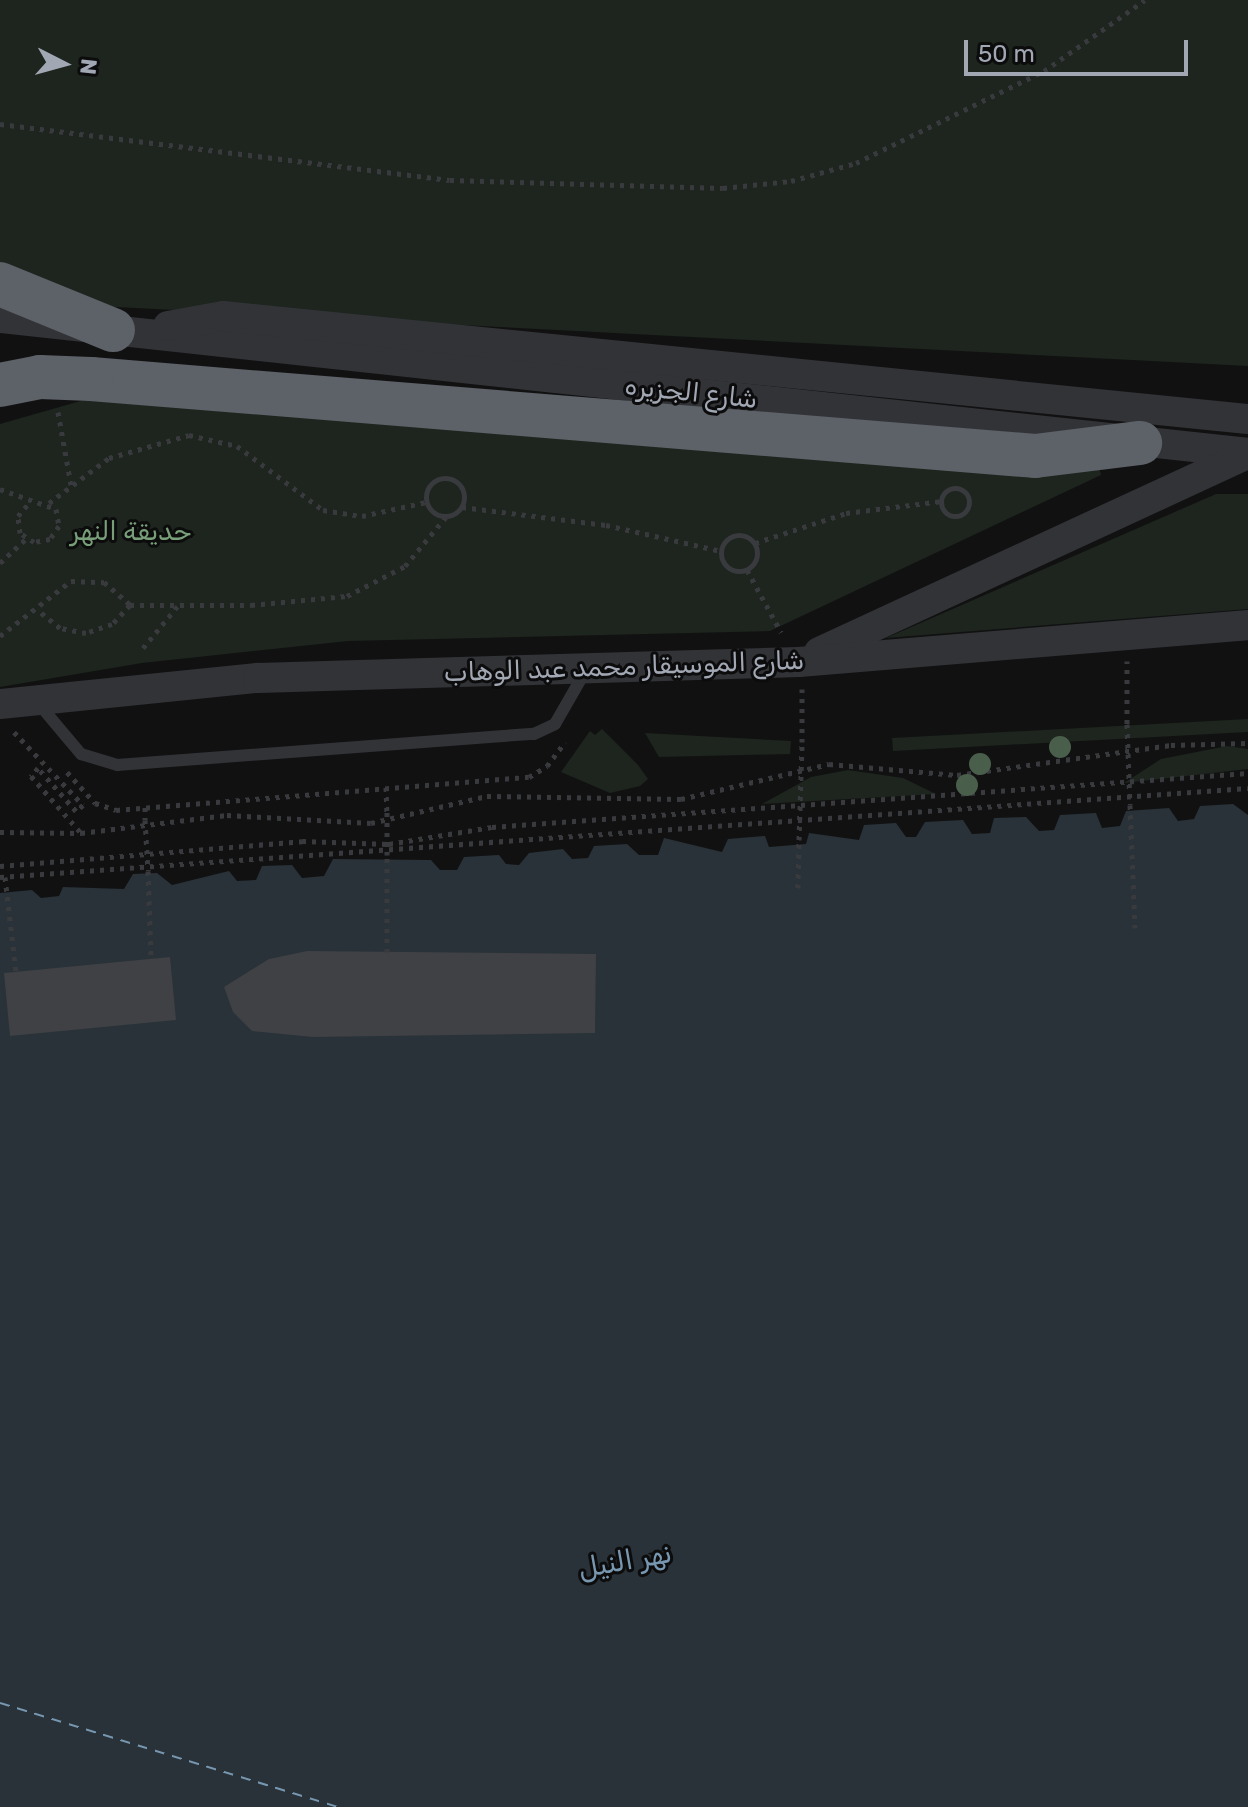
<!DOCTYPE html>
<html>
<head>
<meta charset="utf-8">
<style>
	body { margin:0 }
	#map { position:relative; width:1248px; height:1807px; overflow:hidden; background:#111112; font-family:Rubik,"Noto Naskh Arabic",sans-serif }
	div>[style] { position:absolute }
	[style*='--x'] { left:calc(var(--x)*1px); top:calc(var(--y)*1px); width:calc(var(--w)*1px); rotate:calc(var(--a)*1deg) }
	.green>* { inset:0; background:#1d251e }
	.water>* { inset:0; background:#293238 }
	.ferry>* { height:2px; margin-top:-1px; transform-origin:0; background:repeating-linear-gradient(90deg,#7797b0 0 10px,transparent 0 18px) }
	.building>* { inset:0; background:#3f4145 }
	.path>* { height:5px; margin-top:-2.5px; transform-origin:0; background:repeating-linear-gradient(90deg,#383a3e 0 4px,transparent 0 10px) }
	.path>.ring { margin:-2.5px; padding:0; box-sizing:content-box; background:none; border:5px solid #383a3e; border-radius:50% }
	.service>* { height:12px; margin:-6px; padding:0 6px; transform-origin:6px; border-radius:6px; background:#323337 }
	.tertiary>* { height:30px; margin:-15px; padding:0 15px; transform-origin:15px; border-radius:15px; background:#323337 }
	.motorway>* { height:44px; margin:-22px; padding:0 22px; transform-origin:22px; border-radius:22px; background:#5d6168 }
	.path-bridge>* { height:5px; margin-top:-2.5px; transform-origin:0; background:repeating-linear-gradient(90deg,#383a3e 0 4px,transparent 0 10px) }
	.motorway-bridge>* { height:44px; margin:-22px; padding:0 22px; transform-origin:22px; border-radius:22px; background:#5d6168 }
	.trees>* { width:22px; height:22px; margin:-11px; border-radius:50%; background:#4a5f4b }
	span { translate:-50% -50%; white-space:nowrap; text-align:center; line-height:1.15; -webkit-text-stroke:6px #0c0c0d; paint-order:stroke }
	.street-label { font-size:26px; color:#a1a7b3 }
	.park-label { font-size:26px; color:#789f79 }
	.water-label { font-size:28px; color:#7797b0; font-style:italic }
	.north { position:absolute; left:24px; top:24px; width:80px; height:80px; -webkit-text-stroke:6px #0c0c0d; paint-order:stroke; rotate:96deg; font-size:22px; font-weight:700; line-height:32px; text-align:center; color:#a1a7b3 }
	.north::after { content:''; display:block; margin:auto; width:28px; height:36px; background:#a1a7b3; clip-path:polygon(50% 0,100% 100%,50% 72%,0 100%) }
	.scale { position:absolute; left:964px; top:40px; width:224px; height:36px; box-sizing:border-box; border:4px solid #a1a7b3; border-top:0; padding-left:10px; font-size:24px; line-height:28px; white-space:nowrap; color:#a1a7b3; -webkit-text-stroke:6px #0c0c0d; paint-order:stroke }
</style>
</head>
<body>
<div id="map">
	<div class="green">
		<div style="clip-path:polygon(0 0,1248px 0,1248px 366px,0 301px)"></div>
		<div style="clip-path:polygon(84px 400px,1099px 467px,1101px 475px,770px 631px,348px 641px,142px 663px,0 687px,0 424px)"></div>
		<div style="clip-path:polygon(1216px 494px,1248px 494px,1248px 609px,886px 638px)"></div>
		<div style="clip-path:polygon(1248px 719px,1248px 732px,893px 751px,892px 738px)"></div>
		<div style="clip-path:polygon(602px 729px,638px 765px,648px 779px,640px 786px,610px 793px,561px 772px,590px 731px,595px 735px)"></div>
		<div style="clip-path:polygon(645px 733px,791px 741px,790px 754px,659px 757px)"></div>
		<div style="clip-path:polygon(1227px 746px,1248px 749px,1248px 769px,1124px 783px,1161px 759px)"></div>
		<div style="clip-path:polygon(848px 770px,903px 778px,936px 794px,762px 804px,811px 777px)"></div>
	</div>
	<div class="water">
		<div style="clip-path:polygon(1233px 804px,1248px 815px,1248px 1807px,0 1807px,0 893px,32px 890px,41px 898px,59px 896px,63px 887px,124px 889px,133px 874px,157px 873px,172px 885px,229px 871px,237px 881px,256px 880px,262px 866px,292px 865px,302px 878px,324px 876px,333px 859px,431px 860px,440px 870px,457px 870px,464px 857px,499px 855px,506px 864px,519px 865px,529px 853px,563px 849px,572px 859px,588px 858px,594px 846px,627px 844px,639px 855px,658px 855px,664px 838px,722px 852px,728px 839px,765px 836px,769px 847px,806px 844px,809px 833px,859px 840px,864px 825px,896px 823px,906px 837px,916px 837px,925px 822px,963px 820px,972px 834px,990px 833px,994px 818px,1026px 817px,1039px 831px,1054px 830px,1060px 815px,1096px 813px,1102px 828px,1120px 826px,1126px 811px,1169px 808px,1178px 821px,1194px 819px,1200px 806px)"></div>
	</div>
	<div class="ferry">
		<div style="--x:0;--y:1703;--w:354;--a:17.1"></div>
	</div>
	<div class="building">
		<div style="clip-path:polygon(307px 951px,596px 954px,595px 1033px,313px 1037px,252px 1031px,233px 1012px,224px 987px,269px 959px)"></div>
		<div style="clip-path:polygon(170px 957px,176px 1020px,10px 1036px,4px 973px)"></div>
	</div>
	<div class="path">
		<div style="--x:0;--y:124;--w:453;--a:7.1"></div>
		<div style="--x:450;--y:180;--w:273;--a:1.7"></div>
		<div style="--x:723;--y:188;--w:68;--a:-5.9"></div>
		<div style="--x:791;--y:181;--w:67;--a:-15.5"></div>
		<div style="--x:856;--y:163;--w:209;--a:-26.1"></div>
		<div style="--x:1044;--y:71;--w:123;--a:-35.1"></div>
		<div style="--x:58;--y:412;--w:74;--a:79.9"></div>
		<div class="ring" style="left:426px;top:478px;width:33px;height:33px"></div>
		<div class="ring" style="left:941px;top:488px;width:23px;height:23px"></div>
		<div style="--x:0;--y:489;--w:59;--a:19.7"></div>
		<div style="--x:56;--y:509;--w:17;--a:80"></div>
		<div style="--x:59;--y:526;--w:16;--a:125"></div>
		<div style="--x:50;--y:539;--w:16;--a:169"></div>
		<div style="--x:34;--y:542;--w:17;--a:-147"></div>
		<div style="--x:20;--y:533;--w:17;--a:-97"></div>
		<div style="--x:18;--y:516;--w:16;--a:-50"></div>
		<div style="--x:49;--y:503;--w:75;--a:-36.9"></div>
		<div style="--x:109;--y:458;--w:83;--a:-16"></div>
		<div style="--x:189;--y:435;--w:49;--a:12.9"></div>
		<div style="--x:237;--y:446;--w:107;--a:36.7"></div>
		<div style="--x:323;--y:510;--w:39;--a:9"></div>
		<div style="--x:362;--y:516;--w:66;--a:-12.3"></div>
		<div style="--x:462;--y:507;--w:145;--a:7.1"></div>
		<div style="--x:606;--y:525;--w:118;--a:12.7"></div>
		<div class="ring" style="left:721px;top:535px;width:31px;height:31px"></div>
		<div style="--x:755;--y:543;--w:96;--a:-18.2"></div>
		<div style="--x:846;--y:513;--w:97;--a:-7.1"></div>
		<div style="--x:0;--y:563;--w:35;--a:-43"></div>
		<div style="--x:747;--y:570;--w:71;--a:61.3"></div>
		<div style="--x:130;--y:605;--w:121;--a:0"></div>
		<div style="--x:251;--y:605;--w:96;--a:-5.4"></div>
		<div style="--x:347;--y:596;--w:65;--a:-27.3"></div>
		<div style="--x:405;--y:566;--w:64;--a:-50.1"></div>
		<div style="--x:0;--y:636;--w:90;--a:-37.8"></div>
		<div style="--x:71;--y:581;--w:33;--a:2"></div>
		<div style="--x:104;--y:582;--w:35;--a:41"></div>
		<div style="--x:130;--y:605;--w:26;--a:133"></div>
		<div style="--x:112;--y:624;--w:28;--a:161"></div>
		<div style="--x:86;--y:633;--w:26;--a:-169"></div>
		<div style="--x:60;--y:628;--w:27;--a:-141"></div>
		<div style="--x:143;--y:648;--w:60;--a:-50.4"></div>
		<div style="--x:802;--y:689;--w:53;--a:90"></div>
		<div style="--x:1127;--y:724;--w:63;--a:-90"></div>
		<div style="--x:14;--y:732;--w:100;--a:46.6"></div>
		<div style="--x:83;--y:805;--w:9;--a:139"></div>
		<div style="--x:76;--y:811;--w:57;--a:-131.5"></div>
		<div style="--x:38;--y:768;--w:11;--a:131"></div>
		<div style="--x:31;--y:776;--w:76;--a:48.7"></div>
		<div style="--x:67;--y:772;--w:42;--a:47.9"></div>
		<div style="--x:95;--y:803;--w:22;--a:18"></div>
		<div style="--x:116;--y:810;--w:414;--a:-4.6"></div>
		<div style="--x:529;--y:777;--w:21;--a:-31"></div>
		<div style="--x:547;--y:766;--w:30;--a:-53"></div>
		<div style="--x:386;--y:787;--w:25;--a:88"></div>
		<div style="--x:1130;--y:805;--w:123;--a:87.7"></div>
		<div style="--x:145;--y:807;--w:13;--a:90"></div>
		<div style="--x:0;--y:832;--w:81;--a:0.7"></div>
		<div style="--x:81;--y:833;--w:147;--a:-7"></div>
		<div style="--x:227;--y:815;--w:144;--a:3.2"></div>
		<div style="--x:371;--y:823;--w:119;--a:-13.1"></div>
		<div style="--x:487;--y:796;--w:194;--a:0.9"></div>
		<div style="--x:681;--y:799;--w:152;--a:-13.3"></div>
		<div style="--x:829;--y:764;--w:128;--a:4.9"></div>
		<div style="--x:957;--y:775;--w:216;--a:-8"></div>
		<div style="--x:1171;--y:745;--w:77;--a:-1.5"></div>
		<div style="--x:0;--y:866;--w:303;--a:-4.7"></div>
		<div style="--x:302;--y:841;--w:87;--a:2"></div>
		<div style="--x:389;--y:844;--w:104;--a:-9.4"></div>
		<div style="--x:492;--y:827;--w:758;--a:-4.09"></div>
		<div style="--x:148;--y:871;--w:87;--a:88"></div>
		<div style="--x:0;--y:877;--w:1251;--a:-4.08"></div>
		<div style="--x:5;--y:877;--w:96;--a:83.4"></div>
		<div style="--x:798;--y:888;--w:48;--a:-88.8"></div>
		<div style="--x:387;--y:952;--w:97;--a:-90"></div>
	</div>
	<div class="service">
		<div style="--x:38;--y:703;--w:67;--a:49.9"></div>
		<div style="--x:81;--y:754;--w:38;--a:17"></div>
		<div style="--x:117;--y:765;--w:418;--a:-4.3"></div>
		<div style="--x:534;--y:734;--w:23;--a:-25"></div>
		<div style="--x:555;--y:724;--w:62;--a:-60.1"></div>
	</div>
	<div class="tertiary">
		<div style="--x:0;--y:318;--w:1255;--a:6.17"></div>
		<div style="--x:168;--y:326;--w:56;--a:-10.3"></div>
		<div style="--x:223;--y:316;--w:1030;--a:5.74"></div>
		<div style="--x:819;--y:652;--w:472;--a:-24.8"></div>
		<div style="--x:0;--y:704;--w:259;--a:-5.8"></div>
		<div style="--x:258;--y:678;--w:541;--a:-1.69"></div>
		<div style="--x:799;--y:662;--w:451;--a:-4.7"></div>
	</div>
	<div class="motorway">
		<div style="--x:0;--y:284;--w:122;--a:22.2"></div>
		<div style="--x:91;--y:379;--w:947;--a:4.66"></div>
		<div style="--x:1035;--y:456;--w:106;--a:-7.1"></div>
	</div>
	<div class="path-bridge">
		<div style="--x:1127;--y:724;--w:81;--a:87.9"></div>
		<div style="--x:387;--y:812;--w:43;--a:90"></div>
		<div style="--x:145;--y:820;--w:51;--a:86.6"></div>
		<div style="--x:799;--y:840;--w:98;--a:-88.2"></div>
	</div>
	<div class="motorway-bridge">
		<div style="--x:0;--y:385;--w:41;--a:-11.3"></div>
		<div style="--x:40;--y:377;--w:51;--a:2.2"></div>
	</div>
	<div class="trees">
		<div style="left:1060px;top:747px"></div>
		<div style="left:980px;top:764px"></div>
		<div style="left:967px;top:785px"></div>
	</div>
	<div class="street-label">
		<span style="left:691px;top:393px;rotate:6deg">شارع الجزيره</span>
		<span style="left:624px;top:667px;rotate:-2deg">شارع الموسيقار محمد عبد الوهاب</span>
	</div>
	<div class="park-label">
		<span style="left:131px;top:532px">حديقة النهر</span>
	</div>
	<div class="water-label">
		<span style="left:625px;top:1561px;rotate:-10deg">نهر النيل</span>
	</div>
	<div class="north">N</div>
	<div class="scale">50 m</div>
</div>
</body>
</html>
